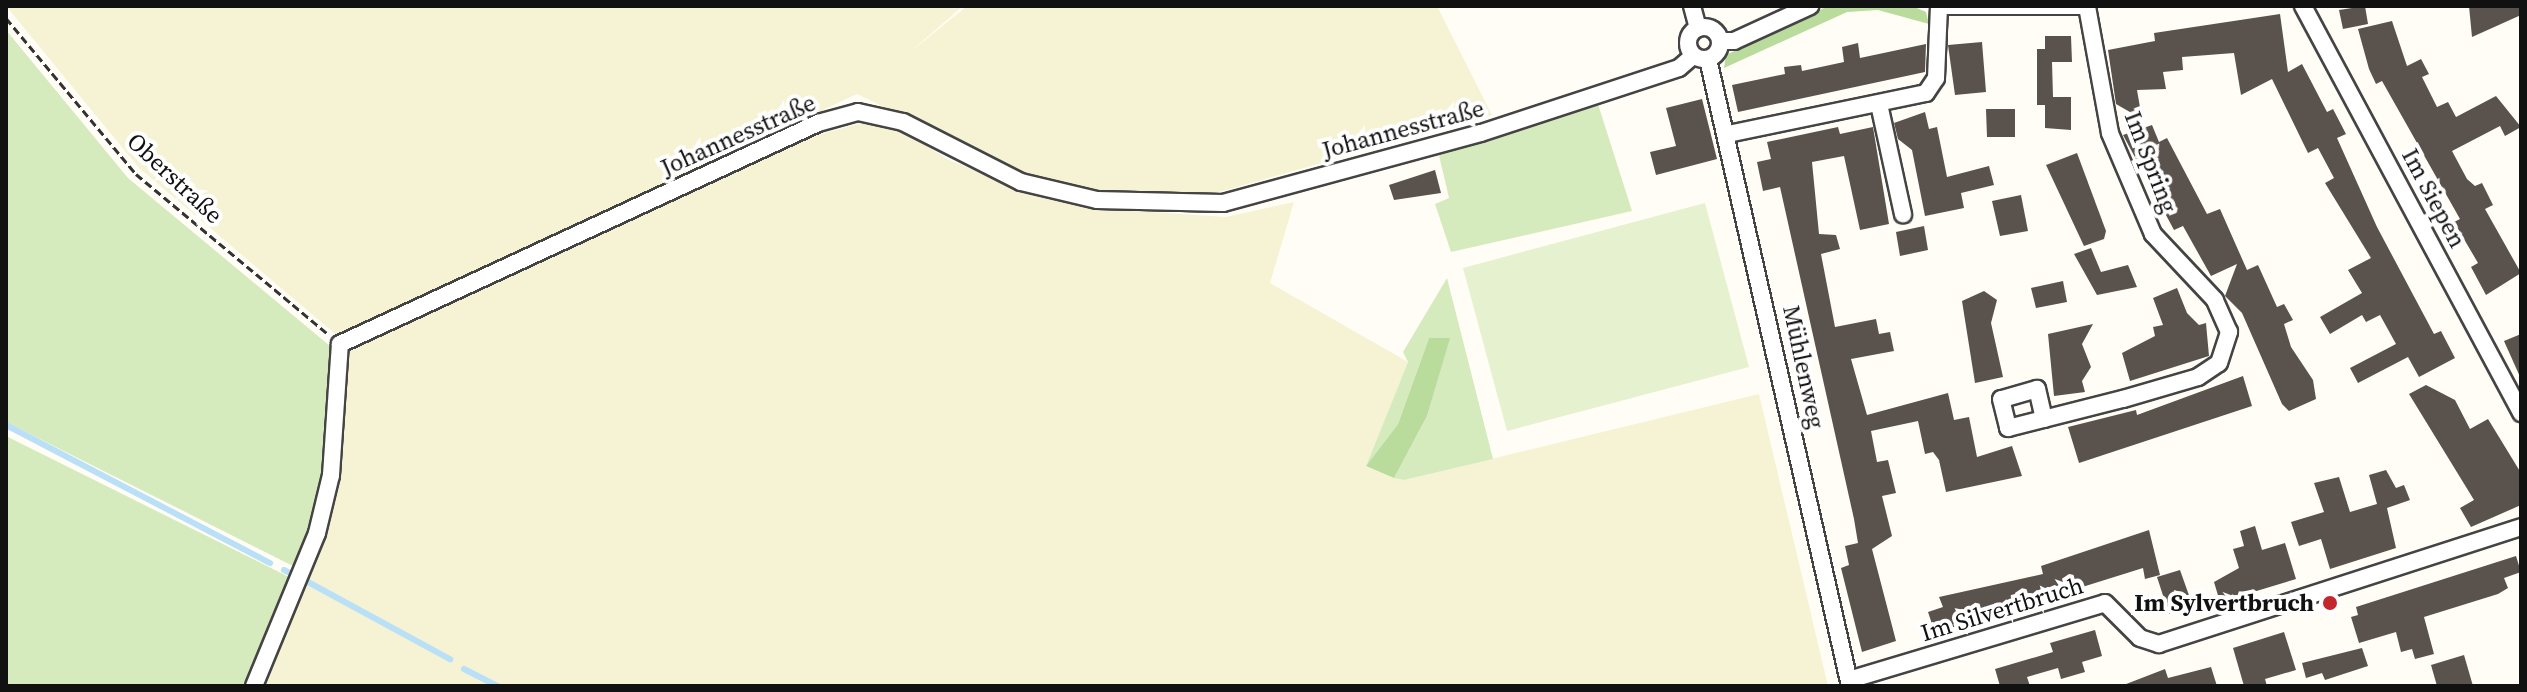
<!DOCTYPE html>
<html>
<head>
<meta charset="utf-8">
<style>
	body { margin:0 }
	#map { position:relative; width:2527px; height:692px; overflow:hidden; background:#fffdf5; font-family:"Source Serif 4",serif }
	div>[style] { position:absolute }
	[style*='--x'] { left:calc(var(--x)*1px); top:calc(var(--y)*1px); width:calc(var(--w)*1px); rotate:calc(var(--a)*1deg) }
	.farmland>* { inset:0; background:#f6f3d4 }
	.green>* { inset:0; background:#d5ebbd }
	.forest>* { inset:0; background:#b9dc9c }
	.pitch>* { inset:0; background:#e6f2cf }
	.stream>* { height:6px; margin:-3px; padding:0 3px; transform-origin:3px; border-radius:3px; background:#b9e0f7 }
	.building>* { inset:0; background:#5a524d }
	.path>* { height:3px; margin-top:-1.5px; transform-origin:0; background:repeating-linear-gradient(90deg,#333 0 8px,transparent 0 12px) }
	.roads { filter:drop-shadow(2px 0 #444) drop-shadow(-2px 0 #444) drop-shadow(0 2px #444) drop-shadow(0 -2px #444) }
	.minor>* { height:16px; margin:-8px; padding:0 8px; transform-origin:8px; border-radius:8px; background:#fff }
	.minor>.ring { margin:-8px; padding:0; box-sizing:content-box; background:none; border:16px solid #fff; border-radius:50% }
	.dots>* { width:22px; height:22px; translate:-50% -50%; box-sizing:border-box; border:4px solid #fff; border-radius:50% }
	span { translate:-50% -50%; white-space:nowrap; text-align:center; line-height:1.15; -webkit-text-stroke:8px #fff; paint-order:stroke }
	.street-label { font-size:24px; color:#111 }
	.poi-label { font-size:24px; color:#111; font-weight:700 }
	.right { translate:-100% -50%; text-align:right }
	.frame { position:absolute; inset:0; border:8px solid #111; pointer-events:none }
</style>
</head>
<body>
<div id="map">
	<div class="farmland">
		<div style="clip-path:polygon(6px 6px,963px 6px,909px 53px,967px 6px,1437px 6px,1492px 115px,1215px 193px,1101px 191px,1025px 175px,857px 94px,339px 337px,139px 168px)"></div>
		<div style="clip-path:polygon(866px 122px,903px 131px,947px 159px,1018px 189px,1106px 209px,1226px 217px,1294px 202px,1270px 283px,1408px 362px,1366px 466px,1394px 478px,1404px 480px,1759px 394px,1828px 686px,254px 686px,317px 533px,340px 344px,443px 297px,447px 304px,810px 137px)"></div>
	</div>
	<div class="green">
		<div style="clip-path:polygon(6px 30px,128px 178px,330px 346px,325px 471px,295px 567px,6px 422px)"></div>
		<div style="clip-path:polygon(1597px 101px,1632px 211px,1451px 252px,1435px 204px,1449px 198px,1438px 151px)"></div>
		<div style="clip-path:polygon(1447px 278px,1493px 459px,1404px 480px,1394px 478px,1427px 416px,1449px 338px,1429px 338px,1398px 424px,1366px 466px,1408px 362px,1403px 352px)"></div>
		<div style="clip-path:polygon(6px 436px,291px 578px,254px 686px,6px 686px)"></div>
	</div>
	<div class="forest">
		<div style="clip-path:polygon(1828px 6px,1912px 6px,1926px 12px,1929px 24px,1878px 10px,1847px 12px,1724px 68px,1726px 55px)"></div>
		<div style="clip-path:polygon(1429px 338px,1450px 338px,1427px 416px,1394px 478px,1366px 466px,1398px 424px)"></div>
	</div>
	<div class="pitch">
		<div style="clip-path:polygon(1705px 203px,1749px 367px,1507px 431px,1463px 268px)"></div>
	</div>
	<div class="stream">
		<div style="--x:6;--y:425;--w:298;--a:27.6"></div>
		<div style="--x:284;--y:570;--w:9;--a:27"></div>
		<div style="--x:308;--y:582;--w:162;--a:28.5"></div>
		<div style="--x:464;--y:669;--w:37;--a:27"></div>
	</div>
	<div class="building">
		<div style="clip-path:polygon(2365px 6px,2368px 24px,2343px 29px,2339px 10px)"></div>
		<div style="clip-path:polygon(2469px 6px,2521px 6px,2521px 15px,2472px 37px)"></div>
		<div style="clip-path:polygon(2280px 14px,2288px 72px,2302px 64px,2327px 112px,2333px 109px,2346px 134px,2337px 138px,2377px 227px,2434px 334px,2441px 331px,2455px 358px,2419px 377px,2408px 357px,2358px 383px,2350px 368px,2396px 344px,2380px 315px,2366px 322px,2362px 315px,2330px 334px,2320px 317px,2362px 293px,2348px 270px,2371px 258px,2325px 183px,2334px 178px,2318px 148px,2308px 153px,2272px 79px,2241px 95px,2234px 53px,2182px 57px,2183px 70px,2163px 72px,2166px 89px,2137px 90px,2142px 119px,2116px 104px,2108px 50px,2155px 41px,2154px 33px)"></div>
		<div style="clip-path:polygon(2392px 21px,2407px 66px,2421px 59px,2429px 74px,2422px 77px,2437px 107px,2448px 102px,2456px 117px,2496px 96px,2521px 127px,2505px 136px,2500px 126px,2452px 151px,2467px 179px,2475px 186px,2482px 183px,2493px 205px,2485px 209px,2521px 273px,2486px 295px,2471px 267px,2478px 263px,2454px 222px,2460px 219px,2382px 81px,2376px 84px,2369px 69px,2358px 29px)"></div>
		<div style="clip-path:polygon(2045px 36px,2071px 36px,2072px 62px,2052px 62px,2053px 97px,2071px 97px,2071px 130px,2045px 128px,2045px 105px,2037px 105px,2037px 49px,2045px 49px)"></div>
		<div style="clip-path:polygon(1982px 42px,1986px 92px,1955px 95px,1948px 45px)"></div>
		<div style="clip-path:polygon(1858px 43px,1860px 58px,1926px 44px,1925px 72px,1738px 112px,1732px 85px,1785px 74px,1784px 67px,1801px 65px,1802px 71px,1844px 62px,1842px 47px)"></div>
		<div style="clip-path:polygon(1702px 99px,1717px 159px,1656px 175px,1650px 152px,1676px 146px,1666px 108px)"></div>
		<div style="clip-path:polygon(1986px 109px,2015px 109px,2015px 137px,1987px 137px)"></div>
		<div style="clip-path:polygon(1925px 112px,1929px 129px,1937px 127px,1947px 177px,1989px 166px,1994px 185px,1961px 193px,1964px 208px,1925px 216px,1912px 150px,1898px 139px,1894px 123px)"></div>
		<div style="clip-path:polygon(2152px 125px,2159px 142px,2167px 138px,2207px 214px,2220px 209px,2247px 270px,2258px 265px,2277px 307px,2284px 304px,2293px 320px,2284px 324px,2291px 347px,2313px 380px,2316px 399px,2289px 411px,2282px 404px,2242px 313px,2225px 296px,2237px 264px,2211px 276px,2183px 226px,2174px 230px,2123px 135px)"></div>
		<div style="clip-path:polygon(1838px 127px,1840px 134px,1873px 127px,1889px 224px,1860px 230px,1844px 156px,1812px 162px,1819px 234px,1836px 235px,1840px 249px,1821px 254px,1835px 327px,1876px 319px,1879px 334px,1890px 332px,1894px 351px,1851px 359px,1867px 415px,1948px 393px,1954px 420px,1969px 417px,1977px 457px,2012px 446px,2022px 476px,1946px 492px,1939px 460px,1933px 452px,1925px 454px,1918px 421px,1871px 431px,1877px 462px,1888px 460px,1896px 493px,1882px 496px,1892px 536px,1872px 549px,1896px 641px,1862px 652px,1841px 568px,1849px 565px,1845px 546px,1858px 543px,1854px 519px,1780px 187px,1763px 191px,1757px 162px,1771px 159px,1767px 142px)"></div>
		<div style="clip-path:polygon(2077px 153px,2106px 231px,2104px 239px,2084px 246px,2046px 165px)"></div>
		<div style="clip-path:polygon(1435px 170px,1441px 193px,1394px 200px,1389px 185px)"></div>
		<div style="clip-path:polygon(2021px 195px,2028px 231px,2000px 236px,1992px 201px)"></div>
		<div style="clip-path:polygon(1924px 226px,1928px 250px,1900px 256px,1896px 232px)"></div>
		<div style="clip-path:polygon(2091px 248px,2101px 272px,2128px 265px,2137px 287px,2097px 295px,2074px 254px)"></div>
		<div style="clip-path:polygon(2063px 281px,2067px 302px,2036px 308px,2031px 288px)"></div>
		<div style="clip-path:polygon(2177px 288px,2187px 313px,2199px 325px,2206px 323px,2209px 356px,2130px 381px,2122px 353px,2155px 336px,2153px 327px,2163px 325px,2153px 298px)"></div>
		<div style="clip-path:polygon(1984px 291px,1997px 300px,1991px 323px,2003px 377px,1975px 383px,1962px 301px)"></div>
		<div style="clip-path:polygon(2093px 324px,2082px 344px,2091px 367px,2082px 381px,2085px 392px,2054px 396px,2048px 334px)"></div>
		<div style="clip-path:polygon(2521px 334px,2521px 379px,2504px 341px)"></div>
		<div style="clip-path:polygon(2243px 376px,2252px 406px,2079px 463px,2068px 427px,2136px 410px,2137px 415px)"></div>
		<div style="clip-path:polygon(2426px 385px,2455px 400px,2470px 429px,2488px 419px,2521px 473px,2521px 505px,2471px 527px,2460px 508px,2474px 500px,2409px 394px)"></div>
		<div style="clip-path:polygon(2386px 470px,2396px 488px,2404px 485px,2410px 500px,2387px 508px,2396px 548px,2330px 569px,2321px 539px,2299px 546px,2291px 522px,2324px 512px,2314px 483px,2339px 477px,2350px 512px,2377px 504px,2369px 475px)"></div>
		<div style="clip-path:polygon(2255px 526px,2262px 550px,2285px 543px,2296px 579px,2220px 602px,2214px 582px,2239px 568px,2233px 549px,2244px 546px,2240px 531px)"></div>
		<div style="clip-path:polygon(2149px 530px,2160px 575px,2145px 579px,2143px 568px,1935px 633px,1928px 612px,1943px 607px,1939px 597px,2043px 574px,2041px 566px)"></div>
		<div style="clip-path:polygon(2516px 556px,2521px 572px,2504px 578px,2508px 588px,2498px 594px,2424px 617px,2434px 654px,2415px 659px,2412px 649px,2401px 652px,2396px 632px,2359px 643px,2351px 617px,2358px 615px,2356px 607px)"></div>
		<div style="clip-path:polygon(2180px 570px,2191px 601px,2169px 614px,2157px 577px)"></div>
		<div style="clip-path:polygon(2095px 630px,2102px 656px,2082px 662px,2085px 672px,2061px 679px,2058px 668px,2027px 677px,2030px 686px,2000px 686px,1995px 669px,2053px 652px,2050px 643px)"></div>
		<div style="clip-path:polygon(2284px 632px,2296px 670px,2265px 679px,2267px 686px,2244px 686px,2233px 648px)"></div>
		<div style="clip-path:polygon(2362px 648px,2368px 666px,2325px 680px,2322px 673px,2306px 678px,2302px 663px)"></div>
		<div style="clip-path:polygon(2464px 655px,2473px 686px,2437px 686px,2431px 665px)"></div>
		<div style="clip-path:polygon(2211px 667px,2217px 686px,2121px 686px,2165px 669px,2168px 678px)"></div>
	</div>
	<div class="path">
		<div style="--x:6;--y:18;--w:203;--a:50.2"></div>
		<div style="--x:136;--y:174;--w:250;--a:39.8"></div>
	</div>
	<div class="roads">
		<div class="minor">
			<div style="--x:1692;--y:6;--w:23;--a:75"></div>
			<div style="--x:1941;--y:6;--w:144;--a:0"></div>
			<div style="--x:2303;--y:6;--w:462;--a:61.8"></div>
			<div class="ring" style="left:1688px;top:27px;width:16px;height:16px"></div>
			<div style="--x:1720;--y:41;--w:14;--a:0"></div>
			<div style="--x:1734;--y:41;--w:84;--a:-24.7"></div>
			<div style="--x:1708;--y:59;--w:643;--a:77.24"></div>
			<div style="--x:1879;--y:104;--w:113;--a:77.7"></div>
			<div style="--x:1728;--y:134;--w:202;--a:-11.7"></div>
			<div style="--x:1926;--y:93;--w:18;--a:-56"></div>
			<div style="--x:1936;--y:78;--w:72;--a:-87.6"></div>
			<div style="--x:2044;--y:419;--w:31;--a:-103"></div>
			<div style="--x:2037;--y:389;--w:37;--a:164"></div>
			<div style="--x:2001;--y:399;--w:30;--a:76"></div>
			<div style="--x:2008;--y:428;--w:119;--a:-14.2"></div>
			<div style="--x:2123;--y:399;--w:78;--a:-16.3"></div>
			<div style="--x:2198;--y:377;--w:25;--a:-34"></div>
			<div style="--x:2219;--y:363;--w:33;--a:-72"></div>
			<div style="--x:2229;--y:332;--w:35;--a:-114"></div>
			<div style="--x:2215;--y:300;--w:91;--a:-133.2"></div>
			<div style="--x:2153;--y:234;--w:110;--a:-113.1"></div>
			<div style="--x:2110;--y:133;--w:129;--a:-100.3"></div>
			<div style="--x:1849;--y:680;--w:267;--a:-16.7"></div>
			<div style="--x:2105;--y:603;--w:49;--a:45"></div>
			<div style="--x:2140;--y:638;--w:20;--a:18"></div>
			<div style="--x:2159;--y:644;--w:380;--a:-17.9"></div>
			<div style="--x:254;--y:686;--w:165;--a:-67.6"></div>
			<div style="--x:317;--y:533;--w:60;--a:-76.4"></div>
			<div style="--x:331;--y:475;--w:131;--a:-86.1"></div>
			<div style="--x:340;--y:344;--w:527;--a:-24.81"></div>
			<div style="--x:818;--y:123;--w:41;--a:-15.4"></div>
			<div style="--x:858;--y:112;--w:46;--a:12.5"></div>
			<div style="--x:903;--y:122;--w:132;--a:27"></div>
			<div style="--x:1021;--y:182;--w:78;--a:13.3"></div>
			<div style="--x:1097;--y:200;--w:126;--a:1.4"></div>
			<div style="--x:1223;--y:203;--w:267;--a:-15.2"></div>
			<div style="--x:1481;--y:133;--w:208;--a:-18.2"></div>
			<div style="--x:1679;--y:68;--w:18;--a:-41"></div>
		</div>
	</div>
	<div class="dots">
		<div style="left:2330px;top:603px;background:#c4262e"></div>
	</div>
	<div class="street-label">
		<span style="left:1403px;top:129px;rotate:-15deg">Johannesstraße</span>
		<span style="left:738px;top:135px;rotate:-24deg">Johannesstraße</span>
		<span style="left:2151px;top:162px;rotate:69deg">Im Spring</span>
		<span style="left:175px;top:178px;rotate:43deg">Oberstraße</span>
		<span style="left:2434px;top:198px;rotate:62deg">Im Siepen</span>
		<span style="left:1804px;top:367px;rotate:78deg">Mühlenweg</span>
		<span style="left:2002px;top:609px;rotate:-17deg">Im Silvertbruch</span>
	</div>
	<div class="poi-label">
		<span class="right" style="left:2314px;top:603px">Im Sylvertbruch</span>
	</div>
	<div class="frame"></div>
</div>
</body>
</html>
